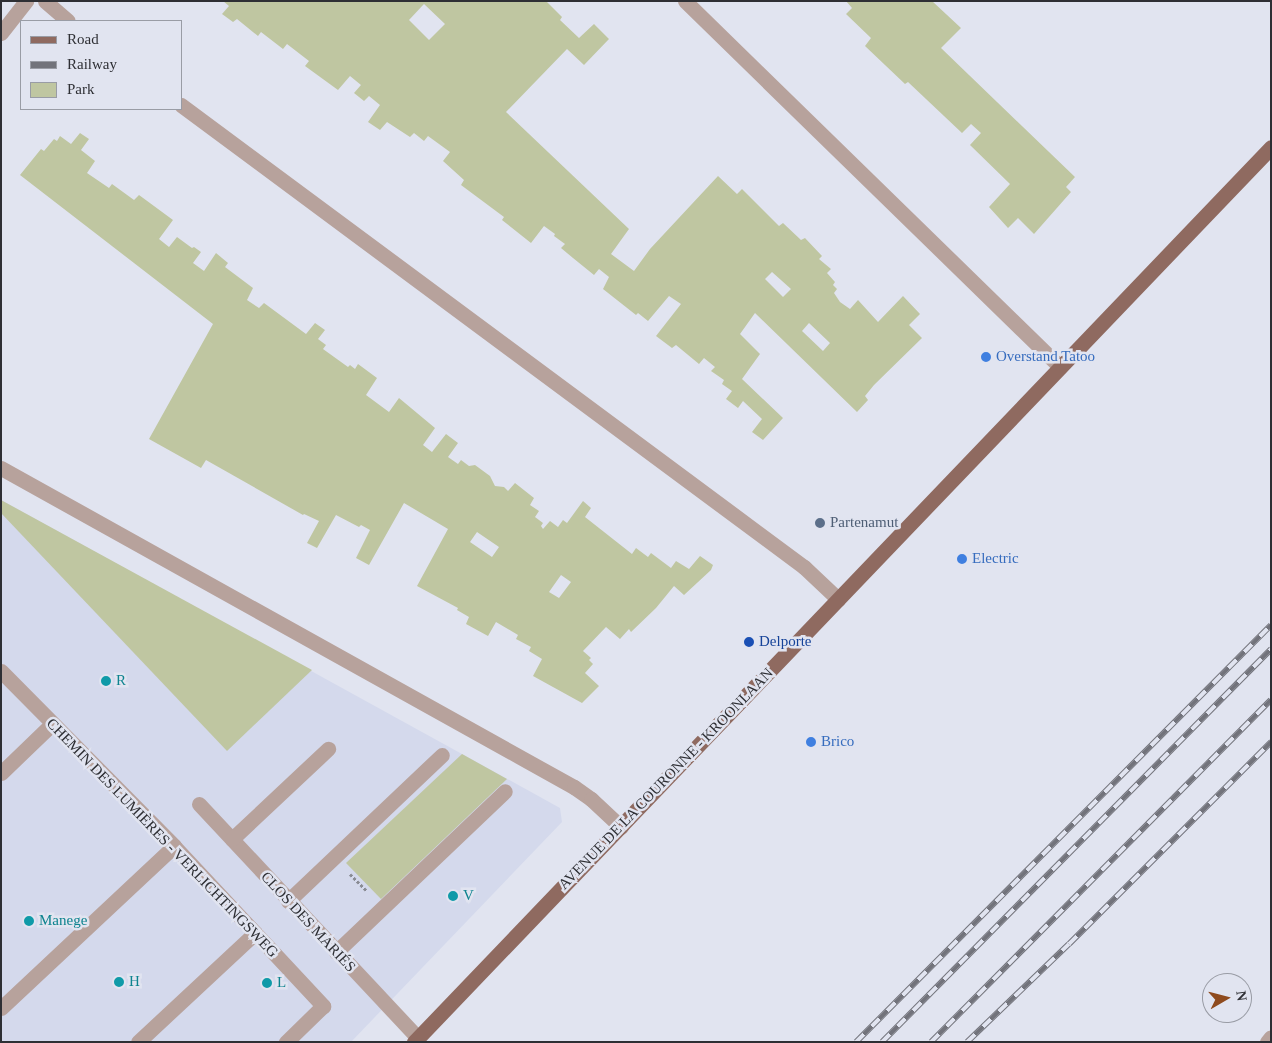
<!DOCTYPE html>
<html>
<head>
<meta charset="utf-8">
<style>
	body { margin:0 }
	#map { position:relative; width:1272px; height:1043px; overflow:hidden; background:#e1e4f0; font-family:"Times New Roman",serif }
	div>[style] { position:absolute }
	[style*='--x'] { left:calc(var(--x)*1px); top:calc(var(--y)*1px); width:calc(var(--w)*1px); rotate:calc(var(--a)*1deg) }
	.built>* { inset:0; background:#d4d9ec }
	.green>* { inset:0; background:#bfc6a1 }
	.path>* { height:3px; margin-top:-1.5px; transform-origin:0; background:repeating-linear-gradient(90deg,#898b93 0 2.5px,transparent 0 5px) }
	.minor>* { height:15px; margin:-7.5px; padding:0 7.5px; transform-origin:7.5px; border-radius:7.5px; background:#b7a29c }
	.major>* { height:15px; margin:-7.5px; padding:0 7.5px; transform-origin:7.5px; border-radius:7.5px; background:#8f6a60 }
	.rail>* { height:5.5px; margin-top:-2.75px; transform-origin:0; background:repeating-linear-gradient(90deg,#e1e4f0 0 11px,#72737b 0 22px); box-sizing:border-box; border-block:1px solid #72737b }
	.dots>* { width:14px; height:14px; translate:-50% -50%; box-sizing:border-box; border:2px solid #e1e4f0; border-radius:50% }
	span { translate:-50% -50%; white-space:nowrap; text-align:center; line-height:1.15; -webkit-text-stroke:5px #e1e4f0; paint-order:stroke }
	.shop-label { font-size:15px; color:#366cbe }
	.left { translate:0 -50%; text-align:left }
	.service-label { font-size:15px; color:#4e5e75 }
	.transit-label { font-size:15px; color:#164399 }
	.culture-label { font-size:15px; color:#0d838f }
	.street-label { font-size:15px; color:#2e2f34 }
	.frame { position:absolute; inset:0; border:2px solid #2e2f34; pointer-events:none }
	.legend { position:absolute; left:20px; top:20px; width:162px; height:90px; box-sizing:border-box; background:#e1e4f0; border:1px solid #999ca5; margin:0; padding:6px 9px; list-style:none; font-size:15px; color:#2e2f34 }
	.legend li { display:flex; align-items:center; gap:10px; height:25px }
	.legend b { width:25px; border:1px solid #999ca5 }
	.north { position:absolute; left:1202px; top:973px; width:50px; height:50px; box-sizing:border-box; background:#e1e4f0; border:1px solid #999ca5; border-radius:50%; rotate:82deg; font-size:14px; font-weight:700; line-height:20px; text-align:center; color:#2e2f34 }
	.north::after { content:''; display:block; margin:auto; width:18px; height:22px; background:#8f4b1e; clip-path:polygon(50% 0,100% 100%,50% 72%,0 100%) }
</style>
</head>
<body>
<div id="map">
	<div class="built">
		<div style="clip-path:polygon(1px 500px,560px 808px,562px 822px,351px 1042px,1px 1042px)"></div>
	</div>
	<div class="green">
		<div style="clip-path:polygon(evenodd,223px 1px,546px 1px,562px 17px,560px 20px,579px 38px,594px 24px,609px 39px,584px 65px,567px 49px,506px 112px,629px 229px,611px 254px,634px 271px,650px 249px,718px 176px,737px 194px,742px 189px,779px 226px,783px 223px,801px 240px,805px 238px,822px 256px,819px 259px,831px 269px,827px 273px,835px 282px,833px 285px,837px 289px,834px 293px,840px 302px,850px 309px,858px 300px,878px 322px,903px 296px,920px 314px,909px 325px,922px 338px,874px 385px,865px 396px,868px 400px,857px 412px,755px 313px,740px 334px,760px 354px,742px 379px,783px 418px,763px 440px,752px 432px,762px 419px,743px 401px,738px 408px,726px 399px,732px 391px,722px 384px,724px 380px,711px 371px,715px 367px,704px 358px,699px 364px,676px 345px,672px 348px,656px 336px,681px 304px,669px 296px,648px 321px,638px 313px,636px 315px,603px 289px,609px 277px,599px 269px,594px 275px,573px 258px,561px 248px,565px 244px,554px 236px,555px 234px,544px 226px,531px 243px,502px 220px,504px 217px,461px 185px,464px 180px,443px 161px,450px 152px,428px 136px,424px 141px,414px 133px,410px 137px,387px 122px,380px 130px,368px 122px,380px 105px,369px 96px,364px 101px,354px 93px,361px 85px,350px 76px,338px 90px,305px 66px,309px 61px,287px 44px,283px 49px,261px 32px,258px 36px,237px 19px,233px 22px,222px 14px,229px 6px,223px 1px,424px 4px,445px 24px,429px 40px,409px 20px,424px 4px,223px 1px,772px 272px,791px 289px,783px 297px,765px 279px,772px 272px,223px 1px,809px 323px,830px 343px,823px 351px,802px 331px,809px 323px)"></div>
		<div style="clip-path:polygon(846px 1px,932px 1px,961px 28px,941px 48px,1075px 177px,1066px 187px,1071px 192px,1034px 234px,1018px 218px,1008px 228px,989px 207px,1010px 184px,970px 145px,981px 133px,971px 124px,962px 133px,908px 82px,905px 84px,865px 46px,871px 38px,846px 14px,852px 8px)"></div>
		<div style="clip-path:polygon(evenodd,80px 133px,89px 139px,81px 150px,95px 161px,87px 173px,109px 188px,112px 184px,134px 200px,139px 195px,173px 220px,159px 239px,169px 247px,177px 237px,192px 248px,194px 247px,201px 252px,193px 263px,204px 271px,216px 253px,228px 263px,225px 267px,253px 288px,247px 300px,259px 308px,264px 303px,306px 334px,315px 323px,325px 330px,318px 339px,326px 345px,323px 349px,348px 367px,350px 365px,355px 369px,358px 364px,377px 378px,366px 395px,389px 412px,399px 398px,435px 428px,423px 445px,432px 452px,446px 434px,458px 443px,448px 457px,458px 464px,461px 460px,469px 466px,475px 465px,490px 476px,495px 486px,504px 487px,508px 491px,515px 483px,534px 498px,530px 505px,539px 511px,535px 517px,543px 523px,541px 526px,543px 529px,550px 521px,558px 527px,563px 520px,567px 523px,583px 501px,591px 508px,585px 517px,632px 554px,636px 548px,648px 557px,651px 553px,671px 568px,676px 561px,689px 569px,700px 556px,713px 565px,711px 570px,684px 595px,674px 586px,656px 608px,631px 632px,629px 629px,620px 639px,606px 627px,583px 651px,591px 658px,589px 660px,593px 664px,585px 673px,599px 686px,582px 703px,533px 676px,542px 659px,529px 651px,531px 647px,516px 639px,518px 635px,496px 622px,488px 636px,466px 624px,469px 617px,457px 610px,458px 608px,417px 586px,448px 529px,404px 503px,369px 565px,356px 558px,370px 530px,361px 525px,359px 527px,336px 515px,317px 548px,307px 543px,319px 521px,304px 514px,303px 515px,206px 460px,201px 468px,149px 439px,213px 324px,20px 175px,41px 149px,44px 151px,54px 139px,57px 141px,60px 136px,71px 144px,80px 133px,477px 532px,499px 547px,492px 557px,470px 542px,477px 532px,80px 133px,561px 575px,571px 582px,559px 598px,549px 592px,561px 575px)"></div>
		<div style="clip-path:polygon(1px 500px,312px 670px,227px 751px,1px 513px)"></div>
		<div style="clip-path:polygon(462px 754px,507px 779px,381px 899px,346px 863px)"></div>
	</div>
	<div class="path">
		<div style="--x:350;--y:874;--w:24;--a:45"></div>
	</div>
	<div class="minor">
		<div style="--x:45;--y:1;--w:30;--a:41"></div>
		<div style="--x:685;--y:1;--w:524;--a:44.3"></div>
		<div style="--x:1;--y:33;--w:41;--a:-52"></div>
		<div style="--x:181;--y:105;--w:776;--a:36.56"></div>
		<div style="--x:804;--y:567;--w:47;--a:43.3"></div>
		<div style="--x:1;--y:468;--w:656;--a:29.11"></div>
		<div style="--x:574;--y:787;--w:21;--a:35"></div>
		<div style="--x:591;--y:799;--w:41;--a:43"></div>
		<div style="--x:1;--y:671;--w:246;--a:45.3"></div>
		<div style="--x:174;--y:846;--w:219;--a:47"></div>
		<div style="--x:323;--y:1006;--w:52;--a:135.8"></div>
		<div style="--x:1;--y:773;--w:71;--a:-43.9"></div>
		<div style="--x:199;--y:804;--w:320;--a:46.9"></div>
		<div style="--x:232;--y:839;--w:132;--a:-43.2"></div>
		<div style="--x:288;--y:901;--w:212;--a:-43.5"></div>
		<div style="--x:336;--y:952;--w:233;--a:-43.6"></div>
		<div style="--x:1;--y:1008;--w:237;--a:-43.1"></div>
		<div style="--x:138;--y:1042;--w:160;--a:-43"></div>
		<div style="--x:1267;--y:1042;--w:6;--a:-51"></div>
	</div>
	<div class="major">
		<div style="--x:414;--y:1042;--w:1239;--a:-46.24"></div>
	</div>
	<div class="rail">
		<div style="--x:856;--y:1042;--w:588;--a:-45.14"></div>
		<div style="--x:882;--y:1042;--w:553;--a:-45.29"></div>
		<div style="--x:931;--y:1042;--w:482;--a:-45.2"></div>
		<div style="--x:967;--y:1042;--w:141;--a:-43.9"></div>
		<div style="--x:1069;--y:944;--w:286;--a:-45"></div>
	</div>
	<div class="dots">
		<div style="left:986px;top:357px;background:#3f7fe0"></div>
		<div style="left:820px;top:523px;background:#5c6f8a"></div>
		<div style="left:962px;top:559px;background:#3f7fe0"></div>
		<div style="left:749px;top:642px;background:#1a4fb4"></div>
		<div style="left:106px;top:681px;background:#0f9aa8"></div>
		<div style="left:811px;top:742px;background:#3f7fe0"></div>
		<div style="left:453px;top:896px;background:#0f9aa8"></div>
		<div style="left:29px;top:921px;background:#0f9aa8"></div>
		<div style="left:119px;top:982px;background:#0f9aa8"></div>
		<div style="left:267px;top:983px;background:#0f9aa8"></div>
	</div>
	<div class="shop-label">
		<span class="left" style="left:996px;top:357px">Overstand Tatoo</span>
		<span class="left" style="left:972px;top:559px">Electric</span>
		<span class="left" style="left:821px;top:742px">Brico</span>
	</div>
	<div class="service-label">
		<span class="left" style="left:830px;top:523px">Partenamut</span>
	</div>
	<div class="transit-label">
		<span class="left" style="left:759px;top:642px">Delporte</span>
	</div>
	<div class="culture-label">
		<span class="left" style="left:116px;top:681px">R</span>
		<span class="left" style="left:463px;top:896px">V</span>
		<span class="left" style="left:39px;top:921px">Manege</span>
		<span class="left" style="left:129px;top:982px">H</span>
		<span class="left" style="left:277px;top:983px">L</span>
	</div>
	<div class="street-label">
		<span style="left:666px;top:779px;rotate:-46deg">AVENUE DE LA COURONNE - KROONLAAN</span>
		<span style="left:162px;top:838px;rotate:46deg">CHEMIN DES LUMIÈRES - VERLICHTINGSWEG</span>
		<span style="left:308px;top:922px;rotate:47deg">CLOS DES MARIÉS</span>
	</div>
	<div class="frame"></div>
	<ul class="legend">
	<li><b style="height:6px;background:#8f6a60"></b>Road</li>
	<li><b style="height:6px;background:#72737b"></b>Railway</li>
	<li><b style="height:14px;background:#bfc6a1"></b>Park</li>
	</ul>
	<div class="north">N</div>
</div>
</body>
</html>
